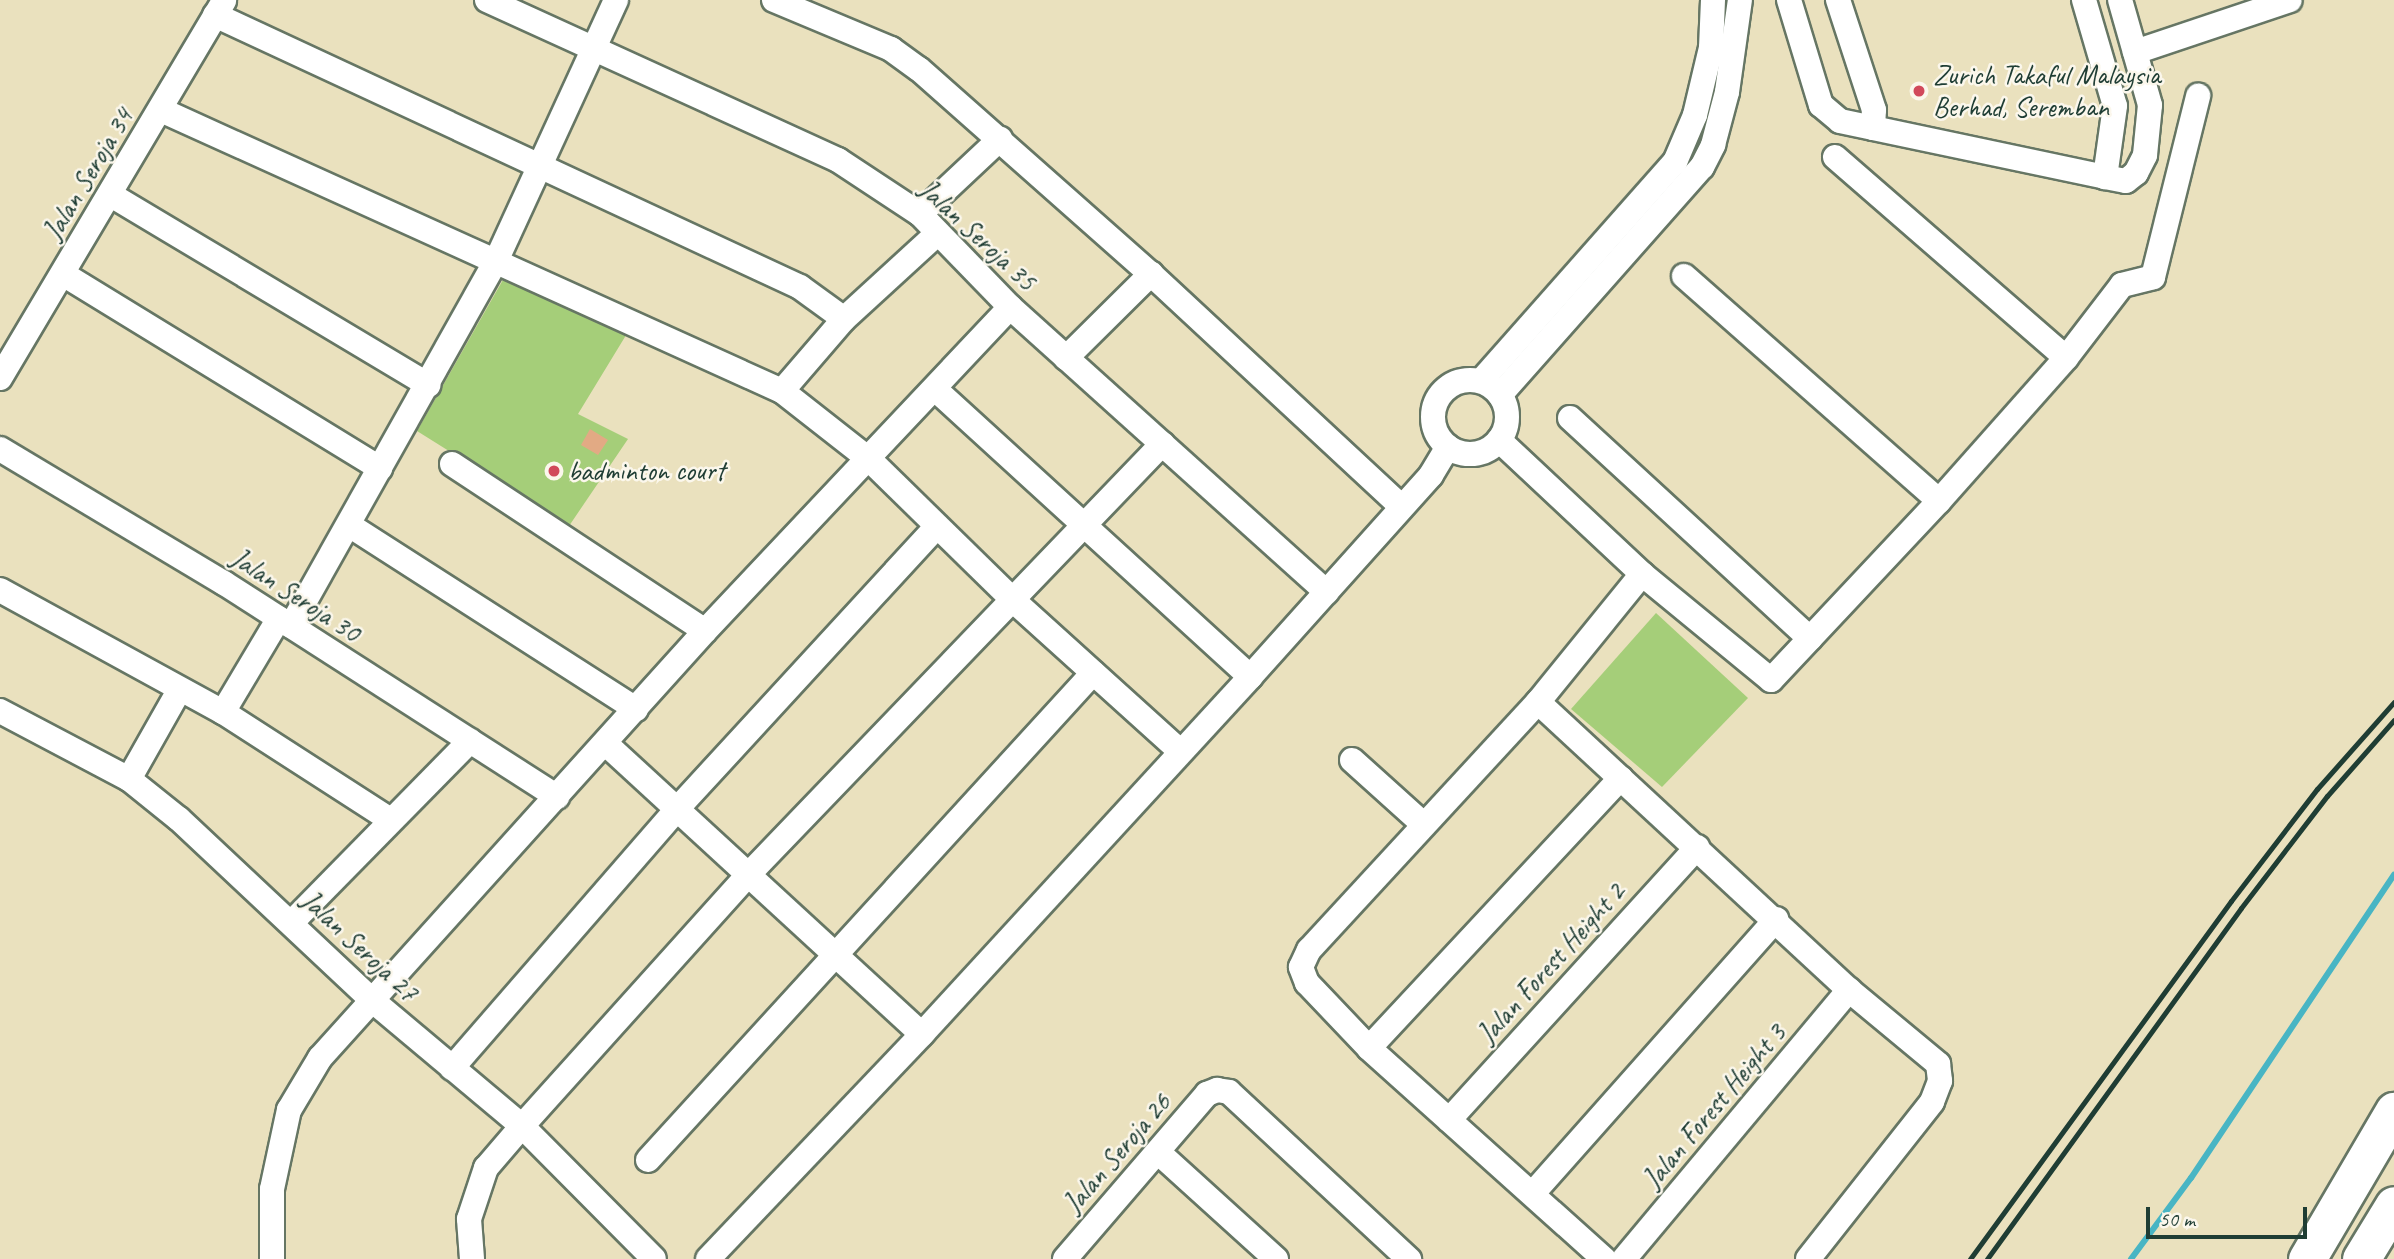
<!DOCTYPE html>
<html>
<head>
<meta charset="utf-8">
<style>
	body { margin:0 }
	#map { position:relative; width:2394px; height:1259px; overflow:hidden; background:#eae1be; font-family:Caveat,sans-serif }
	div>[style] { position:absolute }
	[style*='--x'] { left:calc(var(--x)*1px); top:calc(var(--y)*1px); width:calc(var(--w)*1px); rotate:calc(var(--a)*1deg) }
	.green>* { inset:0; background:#a5ce79 }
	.stream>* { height:6px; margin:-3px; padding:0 3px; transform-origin:3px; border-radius:3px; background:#48b5c4 }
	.building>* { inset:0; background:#e2aa84 }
	.roads { filter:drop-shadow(2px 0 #667664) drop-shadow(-2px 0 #667664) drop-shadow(0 2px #667664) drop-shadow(0 -2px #667664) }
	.minor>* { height:24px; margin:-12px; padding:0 12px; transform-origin:12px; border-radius:12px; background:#fff }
	.minor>.ring { margin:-12px; padding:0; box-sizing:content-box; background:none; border:24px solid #fff; border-radius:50% }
	.highway>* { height:37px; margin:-18.5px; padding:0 18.5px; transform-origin:18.5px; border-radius:18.5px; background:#fff }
	.rail>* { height:5px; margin:-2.5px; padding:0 2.5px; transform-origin:2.5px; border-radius:2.5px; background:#1f3d34 }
	.dots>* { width:19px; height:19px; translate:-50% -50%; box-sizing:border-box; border:4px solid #fbf7ec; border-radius:50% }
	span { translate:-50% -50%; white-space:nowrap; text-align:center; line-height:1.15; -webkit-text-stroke:5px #fbf7ec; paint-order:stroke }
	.poi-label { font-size:28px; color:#1f3d34 }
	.left { translate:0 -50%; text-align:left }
	.street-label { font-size:28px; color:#1f3d34 }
	.scale { position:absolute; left:2146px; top:1207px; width:161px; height:32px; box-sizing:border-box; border:4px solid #1f3d34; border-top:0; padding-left:9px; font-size:21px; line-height:24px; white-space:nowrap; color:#1f3d34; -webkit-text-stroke:5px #fbf7ec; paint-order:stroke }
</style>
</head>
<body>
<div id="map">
	<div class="green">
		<div style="clip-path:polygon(508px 271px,631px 327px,578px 414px,628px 439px,569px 526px,417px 431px)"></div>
		<div style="clip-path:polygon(1656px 613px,1748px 698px,1662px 787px,1571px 709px)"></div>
	</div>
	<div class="stream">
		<div style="--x:2131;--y:1259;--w:101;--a:-53.5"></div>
		<div style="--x:2191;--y:1178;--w:365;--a:-56.2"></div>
	</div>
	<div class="building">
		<div style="clip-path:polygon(590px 429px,608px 440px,598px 455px,581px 445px)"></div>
	</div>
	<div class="roads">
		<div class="minor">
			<div style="--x:487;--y:0;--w:386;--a:24.5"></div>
			<div style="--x:838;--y:160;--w:98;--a:33.4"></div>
			<div style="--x:920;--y:214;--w:129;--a:45.9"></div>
			<div style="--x:1010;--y:307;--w:426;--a:42"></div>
			<div style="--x:774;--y:0;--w:127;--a:22.7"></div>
			<div style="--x:891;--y:49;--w:34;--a:36"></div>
			<div style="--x:919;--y:69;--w:310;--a:41.5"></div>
			<div style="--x:1151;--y:274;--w:342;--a:42.9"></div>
			<div style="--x:1789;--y:0;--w:110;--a:73.1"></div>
			<div style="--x:1821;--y:105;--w:25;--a:40"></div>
			<div style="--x:1840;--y:121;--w:34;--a:12"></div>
			<div style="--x:1873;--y:128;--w:18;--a:-87"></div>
			<div style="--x:1874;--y:110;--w:116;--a:-108.1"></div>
			<div style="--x:2084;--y:0;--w:110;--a:73.7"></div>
			<div style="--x:2115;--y:106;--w:72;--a:98"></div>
			<div style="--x:2105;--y:177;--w:21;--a:11"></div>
			<div style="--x:2126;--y:181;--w:13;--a:-39"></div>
			<div style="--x:2136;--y:173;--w:20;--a:-63"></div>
			<div style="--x:2145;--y:155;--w:50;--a:-84.3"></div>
			<div style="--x:2150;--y:105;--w:109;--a:-105.9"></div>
			<div style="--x:215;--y:15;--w:645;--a:24.94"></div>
			<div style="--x:800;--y:287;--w:54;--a:36"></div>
			<div style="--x:2135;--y:52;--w:163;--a:-18.5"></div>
			<div style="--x:161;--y:110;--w:682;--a:24.35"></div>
			<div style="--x:782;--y:391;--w:112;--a:38.1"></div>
			<div style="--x:870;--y:460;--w:203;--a:44.4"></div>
			<div style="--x:1015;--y:602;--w:221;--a:42.1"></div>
			<div style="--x:1873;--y:128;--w:237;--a:11.9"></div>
			<div style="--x:1835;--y:157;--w:306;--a:41"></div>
			<div style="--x:111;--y:195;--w:370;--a:30.9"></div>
			<div style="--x:920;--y:214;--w:110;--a:-43.2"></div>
			<div style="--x:63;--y:274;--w:372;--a:31.5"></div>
			<div style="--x:1684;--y:276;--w:340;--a:41.4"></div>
			<div style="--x:1066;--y:358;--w:120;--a:-44.7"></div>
			<div style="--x:0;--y:378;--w:439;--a:-59.3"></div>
			<div class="ring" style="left:1433px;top:380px;width:50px;height:50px"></div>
			<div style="--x:1481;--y:381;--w:293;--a:-48.5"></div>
			<div style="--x:1675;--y:162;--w:51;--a:-66.9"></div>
			<div style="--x:1695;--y:115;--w:69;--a:-76.6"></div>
			<div style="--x:1711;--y:48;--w:48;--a:-87.6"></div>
			<div style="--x:935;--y:389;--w:427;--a:42.4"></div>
			<div style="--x:782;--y:391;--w:95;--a:-49.3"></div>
			<div style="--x:844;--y:319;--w:127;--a:-42.5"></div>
			<div style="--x:1500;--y:395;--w:305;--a:-48.5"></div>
			<div style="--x:1702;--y:167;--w:25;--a:-63"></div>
			<div style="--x:1713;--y:145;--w:55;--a:-75.2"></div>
			<div style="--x:1727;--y:92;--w:93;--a:-82"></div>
			<div style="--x:1570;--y:418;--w:326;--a:42.6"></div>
			<div style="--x:1499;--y:440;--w:196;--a:43.1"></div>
			<div style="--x:1642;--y:574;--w:167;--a:39.4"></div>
			<div style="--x:1771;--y:680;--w:245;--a:-46.8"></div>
			<div style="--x:1939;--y:501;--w:191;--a:-48.4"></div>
			<div style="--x:2066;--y:358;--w:92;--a:-52.5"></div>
			<div style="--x:2122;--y:285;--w:32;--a:-14"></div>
			<div style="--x:2153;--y:277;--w:187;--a:-76"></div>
			<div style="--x:0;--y:449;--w:261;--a:30.9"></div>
			<div style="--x:224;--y:583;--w:396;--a:32.7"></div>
			<div style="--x:452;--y:464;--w:303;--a:33.4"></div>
			<div style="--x:349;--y:525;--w:341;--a:32.7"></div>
			<div style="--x:0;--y:590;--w:254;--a:28.7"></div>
			<div style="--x:223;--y:712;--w:197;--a:32.8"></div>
			<div style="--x:291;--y:626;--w:419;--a:-60.7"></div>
			<div style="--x:496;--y:261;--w:287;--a:-65.3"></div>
			<div style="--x:1538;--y:702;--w:424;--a:42.8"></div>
			<div style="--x:1849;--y:990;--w:116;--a:39.7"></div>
			<div style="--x:1938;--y:1064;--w:17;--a:83"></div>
			<div style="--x:1940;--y:1081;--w:22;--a:111"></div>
			<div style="--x:1932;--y:1102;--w:200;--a:128.3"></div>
			<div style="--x:0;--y:711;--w:146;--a:27.8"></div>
			<div style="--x:129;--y:779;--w:64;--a:38.7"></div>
			<div style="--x:179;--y:819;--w:266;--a:43.2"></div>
			<div style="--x:373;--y:1001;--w:194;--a:40"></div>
			<div style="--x:522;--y:1126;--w:187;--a:45.2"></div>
			<div style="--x:223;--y:712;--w:109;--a:-59.2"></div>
			<div style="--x:605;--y:743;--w:430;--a:42.6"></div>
			<div style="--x:1352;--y:760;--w:96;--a:42"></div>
			<div style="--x:129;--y:779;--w:103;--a:-60.5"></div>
			<div style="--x:292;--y:922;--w:254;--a:-45.5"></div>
			<div style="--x:1369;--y:1048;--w:369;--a:-47"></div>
			<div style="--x:452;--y:1068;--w:343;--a:-49"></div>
			<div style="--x:677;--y:809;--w:384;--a:-47.4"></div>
			<div style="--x:1449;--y:1120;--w:369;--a:-47.7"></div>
			<div style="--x:1159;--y:1153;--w:158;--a:42.2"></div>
			<div style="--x:648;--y:1160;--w:660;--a:-47.58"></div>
			<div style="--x:1534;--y:1192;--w:365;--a:-48.4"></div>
			<div style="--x:272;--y:1259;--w:70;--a:-90"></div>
			<div style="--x:272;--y:1189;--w:81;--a:-77.9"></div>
			<div style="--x:289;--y:1110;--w:61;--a:-59.2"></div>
			<div style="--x:320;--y:1058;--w:575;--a:-47.96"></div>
			<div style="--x:705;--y:631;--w:445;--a:-46.7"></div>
			<div style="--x:472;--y:1259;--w:40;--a:-94.3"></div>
			<div style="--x:469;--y:1219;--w:54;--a:-71.6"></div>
			<div style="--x:486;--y:1168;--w:55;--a:-49.4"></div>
			<div style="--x:522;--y:1126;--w:338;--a:-48"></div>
			<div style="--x:748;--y:875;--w:598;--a:-46.15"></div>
			<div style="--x:708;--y:1259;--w:311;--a:-46.4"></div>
			<div style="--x:922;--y:1034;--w:485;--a:-47.4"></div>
			<div style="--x:1250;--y:677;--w:271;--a:-48.1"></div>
			<div style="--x:1431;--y:475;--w:33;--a:-59"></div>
			<div style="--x:1065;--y:1259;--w:218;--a:-49.3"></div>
			<div style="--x:1207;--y:1094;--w:11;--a:-22"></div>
			<div style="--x:1217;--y:1090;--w:12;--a:9"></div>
			<div style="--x:1229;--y:1092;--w:246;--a:42.9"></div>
			<div style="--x:1604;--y:1259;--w:316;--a:-138.1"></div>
			<div style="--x:1369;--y:1048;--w:90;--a:-133.6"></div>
			<div style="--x:1307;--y:983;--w:17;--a:-111"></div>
			<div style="--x:1301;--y:967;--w:19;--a:-65"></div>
			<div style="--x:1309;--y:950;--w:338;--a:-47.3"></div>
			<div style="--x:1538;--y:702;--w:165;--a:-50.9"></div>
			<div style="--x:1624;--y:1259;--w:351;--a:-50.1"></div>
		</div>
		<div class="highway">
			<div style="--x:2307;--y:1259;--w:172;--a:-59.6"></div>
			<div style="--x:2361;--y:1259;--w:63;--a:-58.6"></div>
		</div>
	</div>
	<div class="rail">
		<div style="--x:1970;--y:1259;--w:443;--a:-53.9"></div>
		<div style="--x:2231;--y:901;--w:141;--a:-52.5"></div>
		<div style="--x:2317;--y:789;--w:116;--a:-48.5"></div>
		<div style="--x:1987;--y:1259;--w:433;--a:-54.1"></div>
		<div style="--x:2241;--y:908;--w:141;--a:-52.5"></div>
		<div style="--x:2327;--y:796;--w:101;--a:-48.6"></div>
	</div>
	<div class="dots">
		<div style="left:1919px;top:91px;background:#d1495b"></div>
		<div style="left:554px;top:471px;background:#d1495b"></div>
	</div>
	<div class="poi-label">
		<span class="left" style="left:1933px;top:91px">Zurich Takaful Malaysia<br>Berhad, Seremban</span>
		<span class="left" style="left:568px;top:471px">badminton court</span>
	</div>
	<div class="street-label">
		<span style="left:88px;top:174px;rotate:-59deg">Jalan Seroja 34</span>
		<span style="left:978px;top:235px;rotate:43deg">Jalan Seroja 35</span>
		<span style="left:296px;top:595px;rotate:33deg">Jalan Seroja 30</span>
		<span style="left:360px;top:946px;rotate:43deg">Jalan Seroja 27</span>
		<span style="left:1551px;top:963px;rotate:-48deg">Jalan Forest Height 2</span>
		<span style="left:1714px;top:1106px;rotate:-50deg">Jalan Forest Height 3</span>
		<span style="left:1117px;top:1153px;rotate:-49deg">Jalan Seroja 26</span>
	</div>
	<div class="scale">50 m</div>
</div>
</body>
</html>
